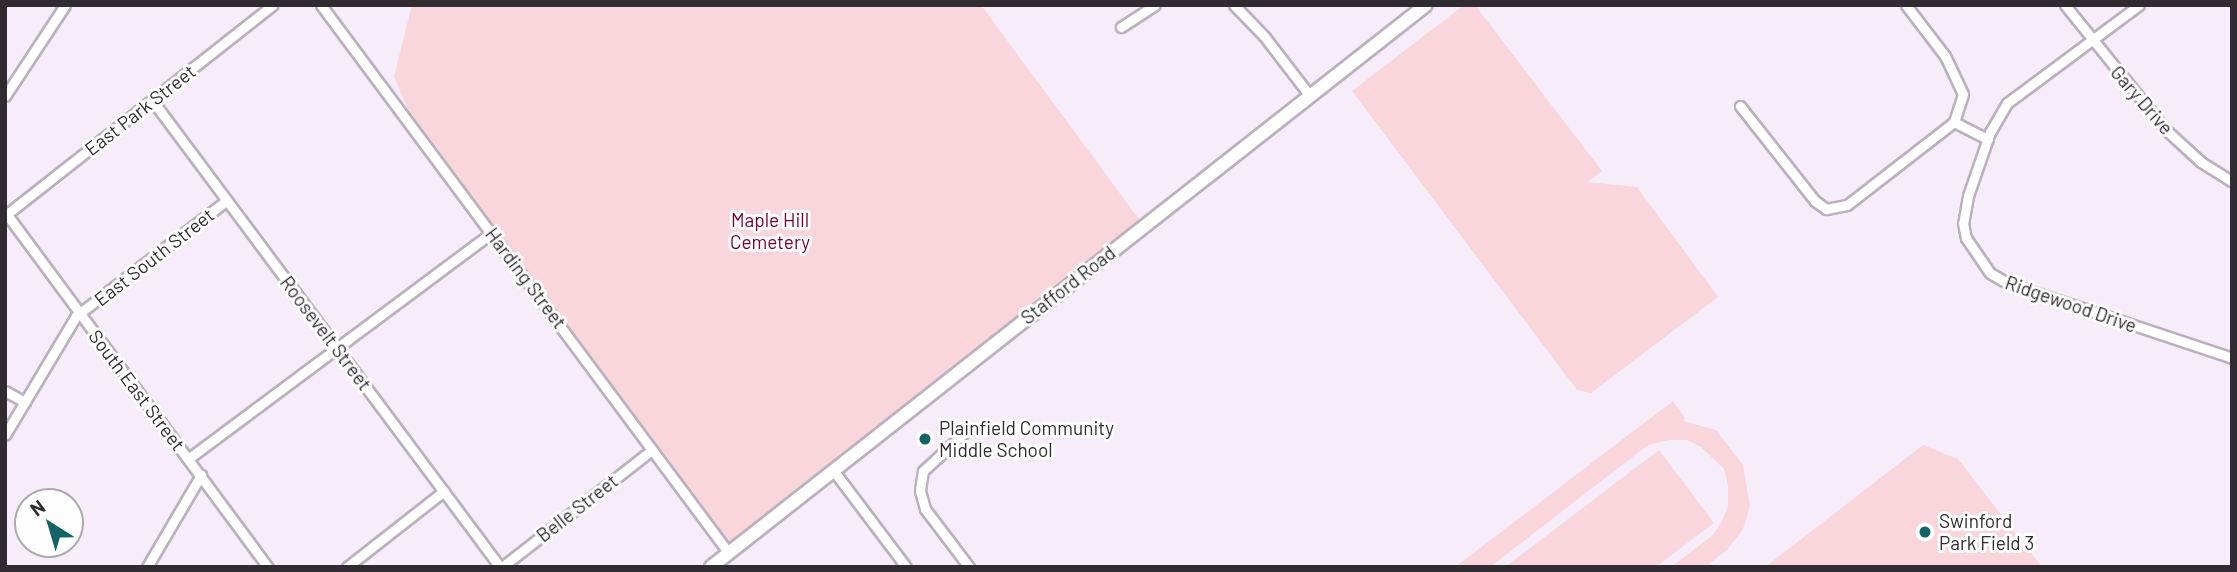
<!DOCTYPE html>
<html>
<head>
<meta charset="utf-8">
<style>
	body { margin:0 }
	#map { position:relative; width:2237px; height:572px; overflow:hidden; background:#f7edfa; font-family:Barlow,sans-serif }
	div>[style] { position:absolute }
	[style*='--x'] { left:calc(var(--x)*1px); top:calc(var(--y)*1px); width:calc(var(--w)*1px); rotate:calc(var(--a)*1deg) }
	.green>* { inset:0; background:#f9d6db }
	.roads { filter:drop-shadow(2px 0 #bbb1be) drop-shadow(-2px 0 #bbb1be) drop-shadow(0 2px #bbb1be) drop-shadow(0 -2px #bbb1be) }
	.street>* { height:9px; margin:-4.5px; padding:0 4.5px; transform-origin:4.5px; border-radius:4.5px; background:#fff }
	.secondary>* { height:12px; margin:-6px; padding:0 6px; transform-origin:6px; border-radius:6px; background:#fff }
	.dots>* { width:19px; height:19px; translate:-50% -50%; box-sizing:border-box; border:4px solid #fefefe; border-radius:50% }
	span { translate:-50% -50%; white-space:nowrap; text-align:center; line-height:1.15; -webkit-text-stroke:6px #fefefe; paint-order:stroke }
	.street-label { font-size:19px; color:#2f2b30 }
	.park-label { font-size:19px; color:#78002e }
	.poi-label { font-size:19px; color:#2f2b30 }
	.left { translate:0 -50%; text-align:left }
	.frame { position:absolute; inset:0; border:7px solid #2f2b30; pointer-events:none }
	.north { position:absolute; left:14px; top:488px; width:70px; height:70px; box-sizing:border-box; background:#fefefe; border:2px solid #abaaac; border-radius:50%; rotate:323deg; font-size:19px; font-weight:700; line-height:28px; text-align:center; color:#2f2b30 }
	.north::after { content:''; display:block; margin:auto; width:24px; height:32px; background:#146465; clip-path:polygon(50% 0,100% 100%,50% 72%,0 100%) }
</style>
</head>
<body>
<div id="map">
	<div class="green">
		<div style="clip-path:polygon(412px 5px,981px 5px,1144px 226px,728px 552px,423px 144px,394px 77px)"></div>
		<div style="clip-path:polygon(1464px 5px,1475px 5px,1602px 171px,1588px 182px,1637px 187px,1718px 297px,1591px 393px,1577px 390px,1352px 91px)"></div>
		<div style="clip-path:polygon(1673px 401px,1685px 418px,1683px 421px,1716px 430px,1743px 465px,1750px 506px,1743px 529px,1727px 550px,1705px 567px,1671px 567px,1713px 535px,1721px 523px,1728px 506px,1728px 485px,1724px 469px,1701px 447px,1687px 440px,1669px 440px,1648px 445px,1490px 567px,1455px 567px)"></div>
		<div style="clip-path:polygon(1923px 445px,1958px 459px,2042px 567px,1765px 567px)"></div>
		<div style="clip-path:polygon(1659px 450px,1714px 523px,1656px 567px,1505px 567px)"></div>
	</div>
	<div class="roads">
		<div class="street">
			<div style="--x:321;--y:5;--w:682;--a:53.35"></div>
			<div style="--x:1234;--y:5;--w:43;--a:45.9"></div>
			<div style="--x:1264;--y:36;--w:76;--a:52.5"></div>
			<div style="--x:2065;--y:5;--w:159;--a:51.1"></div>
			<div style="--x:2165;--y:129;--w:49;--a:42.5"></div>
			<div style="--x:2201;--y:162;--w:36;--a:32"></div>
			<div style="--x:2139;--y:5;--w:164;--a:143.4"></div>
			<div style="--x:2007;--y:103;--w:34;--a:120"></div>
			<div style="--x:1990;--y:132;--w:68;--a:109"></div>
			<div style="--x:1968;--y:196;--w:27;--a:100"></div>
			<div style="--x:1963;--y:223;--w:15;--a:79"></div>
			<div style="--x:1966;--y:238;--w:42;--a:55.6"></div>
			<div style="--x:1990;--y:273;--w:20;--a:30"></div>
			<div style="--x:2007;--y:283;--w:237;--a:18.4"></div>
			<div style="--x:1121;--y:27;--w:40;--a:-32.9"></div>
			<div style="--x:5;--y:96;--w:109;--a:-56.6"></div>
			<div style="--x:152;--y:100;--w:582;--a:53.31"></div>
			<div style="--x:1740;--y:106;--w:121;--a:51.7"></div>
			<div style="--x:1815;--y:201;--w:14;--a:36"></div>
			<div style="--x:1826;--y:209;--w:21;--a:-11"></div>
			<div style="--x:1847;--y:205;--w:135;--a:-37.8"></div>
			<div style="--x:1954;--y:122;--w:29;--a:-72"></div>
			<div style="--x:1963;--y:94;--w:42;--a:-115.3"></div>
			<div style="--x:1945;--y:56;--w:64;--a:-127.4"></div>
			<div style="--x:1954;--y:122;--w:38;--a:27"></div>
			<div style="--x:5;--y:212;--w:442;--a:53.5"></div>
			<div style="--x:7;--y:214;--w:338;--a:-38.2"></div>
			<div style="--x:5;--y:391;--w:23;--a:29"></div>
			<div style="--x:964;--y:433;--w:56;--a:137.2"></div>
			<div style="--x:923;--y:471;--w:20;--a:99"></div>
			<div style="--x:920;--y:491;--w:19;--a:74"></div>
			<div style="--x:925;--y:509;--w:73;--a:52.8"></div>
			<div style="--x:5;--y:435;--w:139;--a:-59.2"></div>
			<div style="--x:76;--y:316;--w:190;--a:-37.5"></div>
			<div style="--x:188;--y:459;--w:379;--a:-36.7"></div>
			<div style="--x:833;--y:470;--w:121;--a:53"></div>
			<div style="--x:147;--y:567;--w:107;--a:-59.6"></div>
			<div style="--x:347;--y:567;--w:123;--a:-38.1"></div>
			<div style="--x:502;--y:567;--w:190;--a:-38"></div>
		</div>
		<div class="secondary">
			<div style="--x:711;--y:567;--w:909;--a:-38.17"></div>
		</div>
	</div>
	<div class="dots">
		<div style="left:925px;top:439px;background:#146465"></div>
		<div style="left:1925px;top:532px;background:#146465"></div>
	</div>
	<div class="street-label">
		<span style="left:2142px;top:100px;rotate:49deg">Gary Drive</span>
		<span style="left:140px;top:110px;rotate:-38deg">East Park Street</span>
		<span style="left:154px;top:257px;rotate:-38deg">East South Street</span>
		<span style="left:526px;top:278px;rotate:53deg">Harding Street</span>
		<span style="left:1068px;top:285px;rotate:-38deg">Stafford Road</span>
		<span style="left:2071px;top:304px;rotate:19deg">Ridgewood Drive</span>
		<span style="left:326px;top:333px;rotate:53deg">Roosevelt Street</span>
		<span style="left:137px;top:390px;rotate:53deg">South East Street</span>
		<span style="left:577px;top:508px;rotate:-38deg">Belle Street</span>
	</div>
	<div class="park-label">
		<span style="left:770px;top:231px">Maple Hill<br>Cemetery</span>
	</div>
	<div class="poi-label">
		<span class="left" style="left:939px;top:439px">Plainfield Community<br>Middle School</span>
		<span class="left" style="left:1939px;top:532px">Swinford<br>Park Field 3</span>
	</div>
	<div class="frame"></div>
	<div class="north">N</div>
</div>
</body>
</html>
